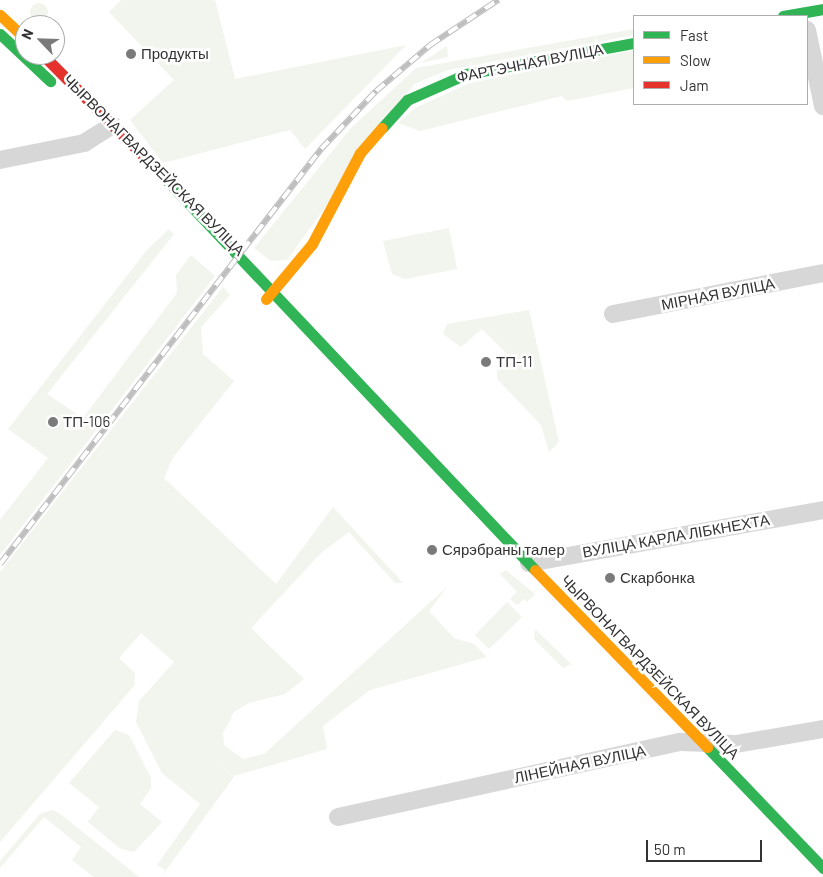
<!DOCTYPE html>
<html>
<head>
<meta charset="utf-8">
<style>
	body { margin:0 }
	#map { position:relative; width:823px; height:877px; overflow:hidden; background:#fff; font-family:Barlow,sans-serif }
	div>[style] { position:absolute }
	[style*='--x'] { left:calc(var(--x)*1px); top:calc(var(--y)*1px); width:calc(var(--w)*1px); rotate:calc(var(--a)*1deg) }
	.green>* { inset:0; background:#f1f5ed }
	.round { border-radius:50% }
	.street>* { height:18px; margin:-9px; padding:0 9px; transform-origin:9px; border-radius:9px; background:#d7d7d7 }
	.fast>* { height:11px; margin:-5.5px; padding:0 5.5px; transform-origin:5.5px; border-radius:5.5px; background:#30b455 }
	.slow>* { height:11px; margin:-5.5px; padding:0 5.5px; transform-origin:5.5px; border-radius:5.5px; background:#ff9f0a }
	.jam>* { height:11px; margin:-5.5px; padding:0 5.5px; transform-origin:5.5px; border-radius:5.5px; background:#e5322d }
	.rail>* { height:5.5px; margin-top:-2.75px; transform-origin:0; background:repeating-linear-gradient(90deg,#fff 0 11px,#bebebe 0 22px); box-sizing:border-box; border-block:1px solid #bebebe }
	.dots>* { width:14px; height:14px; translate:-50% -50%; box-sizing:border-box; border:2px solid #fff; border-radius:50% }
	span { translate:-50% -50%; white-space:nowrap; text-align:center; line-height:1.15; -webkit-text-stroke:5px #fff; paint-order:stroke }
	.poi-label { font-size:15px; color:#333 }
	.left { translate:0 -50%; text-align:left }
	.street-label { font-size:15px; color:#333 }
	.legend { position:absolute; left:633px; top:15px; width:175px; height:90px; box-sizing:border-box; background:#fff; border:1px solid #adadad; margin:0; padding:6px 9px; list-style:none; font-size:15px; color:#333 }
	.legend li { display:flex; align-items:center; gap:10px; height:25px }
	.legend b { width:25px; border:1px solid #adadad }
	.north { position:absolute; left:15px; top:15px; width:50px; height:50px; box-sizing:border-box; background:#fff; border:1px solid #adadad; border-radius:50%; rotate:294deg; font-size:14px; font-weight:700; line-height:20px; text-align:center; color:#333 }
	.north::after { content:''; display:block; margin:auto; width:18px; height:22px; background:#7a7a7a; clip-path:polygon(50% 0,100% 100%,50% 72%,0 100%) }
	.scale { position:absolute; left:646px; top:840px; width:116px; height:22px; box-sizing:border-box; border:2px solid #333; border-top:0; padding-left:6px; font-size:15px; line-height:18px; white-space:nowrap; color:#333; -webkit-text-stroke:4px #fff; paint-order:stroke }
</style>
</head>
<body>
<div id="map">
	<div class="green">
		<div style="clip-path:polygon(121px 0,215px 0,235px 79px,406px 45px,305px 149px,290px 130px,163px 163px,130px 120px,174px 80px,109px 12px)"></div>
		<div class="round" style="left:30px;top:3px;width:18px;height:18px"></div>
		<div style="clip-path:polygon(634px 29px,634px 35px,448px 70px,414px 84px,287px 260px,271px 261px,254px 248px,351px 128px,416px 68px)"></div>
		<div style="clip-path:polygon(447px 46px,448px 57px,421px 63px)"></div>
		<div style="clip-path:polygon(634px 50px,634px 88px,567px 101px,562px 96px,420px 131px,398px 123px,415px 108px,470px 83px)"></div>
		<div style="clip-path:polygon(449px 228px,457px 269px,405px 279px,392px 274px,383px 241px)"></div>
		<div style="clip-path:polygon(169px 229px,174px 234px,47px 394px,83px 418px,177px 293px,176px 275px,191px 255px,215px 276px,0 555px,0 520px,48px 458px,8px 429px,147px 250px)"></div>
		<div style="clip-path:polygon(223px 287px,230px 295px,201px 327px,203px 354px,234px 381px,172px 459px,164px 478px,276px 584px,333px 507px,403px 583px,395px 583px,349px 532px,322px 552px,251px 628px,304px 679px,285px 694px,249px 703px,234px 712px,223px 733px,224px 745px,243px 759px,264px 754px,448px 586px,429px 611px,454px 638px,474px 644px,487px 657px,370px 690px,323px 726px,327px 749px,234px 776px,216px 762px,234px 777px,161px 877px,165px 870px,157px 865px,200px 804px,162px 773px,136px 722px,139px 701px,174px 662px,141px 633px,119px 658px,135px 673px,134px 686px,0 842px,0 572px)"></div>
		<div style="clip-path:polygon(529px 310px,559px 442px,549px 452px,541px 425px,497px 379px,497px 371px,509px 356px,482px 329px,461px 347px,443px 334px,447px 324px)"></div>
		<div style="clip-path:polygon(506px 570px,535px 594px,527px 602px,524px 599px,517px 605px,510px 599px,517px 592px,500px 574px)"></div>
		<div style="clip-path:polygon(507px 602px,522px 617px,489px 649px,475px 635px)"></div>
		<div style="clip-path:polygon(535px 629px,571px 664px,563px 668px,534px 639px)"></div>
		<div style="clip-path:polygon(115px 730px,129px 735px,151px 778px,151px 788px,140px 804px,162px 822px,134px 852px,121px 849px,88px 822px,99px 807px,69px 783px)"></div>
		<div style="clip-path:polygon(52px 810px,59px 813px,139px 877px,94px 877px,72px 860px,81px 847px,44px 817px,0 868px,0 861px,40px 814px)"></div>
	</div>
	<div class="street">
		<div style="--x:807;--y:30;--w:78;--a:78.1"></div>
		<div style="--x:0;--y:160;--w:86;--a:-11.4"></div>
		<div style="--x:84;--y:143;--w:34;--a:-32"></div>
		<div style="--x:613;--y:314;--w:214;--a:-11"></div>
		<div style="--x:529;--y:563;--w:299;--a:-10.2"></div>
		<div style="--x:338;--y:817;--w:350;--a:-12.4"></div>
		<div style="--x:680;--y:742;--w:56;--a:2"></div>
		<div style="--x:736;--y:744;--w:88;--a:-9.8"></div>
	</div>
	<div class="fast">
		<div style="--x:783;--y:16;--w:41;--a:-9.9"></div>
		<div style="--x:0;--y:34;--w:69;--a:43.2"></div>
		<div style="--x:382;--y:128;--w:38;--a:-48"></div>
		<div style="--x:407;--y:100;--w:64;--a:-23.8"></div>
		<div style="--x:466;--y:74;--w:171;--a:-10.5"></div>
		<div style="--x:158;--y:171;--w:549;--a:46.62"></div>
		<div style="--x:707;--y:747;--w:168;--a:46.2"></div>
	</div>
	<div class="slow">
		<div style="--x:0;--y:15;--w:34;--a:43"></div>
		<div style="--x:266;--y:299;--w:72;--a:-50.1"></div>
		<div style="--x:312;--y:244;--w:103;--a:-62.2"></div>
		<div style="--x:360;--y:153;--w:33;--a:-49"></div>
		<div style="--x:535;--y:570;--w:247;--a:45.8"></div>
	</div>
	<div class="jam">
		<div style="--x:43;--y:55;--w:163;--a:45.2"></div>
	</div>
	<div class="rail">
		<div style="--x:0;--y:564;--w:525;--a:-52.28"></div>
		<div style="--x:321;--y:149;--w:80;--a:-46.5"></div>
		<div style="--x:376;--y:91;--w:71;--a:-40.4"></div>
		<div style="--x:430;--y:45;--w:82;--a:-33.5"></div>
	</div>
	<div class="dots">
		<div style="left:131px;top:54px;background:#7a7a7a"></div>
		<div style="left:486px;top:362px;background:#7a7a7a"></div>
		<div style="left:53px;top:422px;background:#7a7a7a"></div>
		<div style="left:432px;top:550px;background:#7a7a7a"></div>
		<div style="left:610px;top:578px;background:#7a7a7a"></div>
	</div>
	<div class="poi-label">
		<span class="left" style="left:141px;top:54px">Продукты</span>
		<span class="left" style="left:496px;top:362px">ТП-11</span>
		<span class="left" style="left:63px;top:422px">ТП-106</span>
		<span class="left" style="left:442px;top:550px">Сярэбраны талер</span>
		<span class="left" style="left:620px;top:578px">Скарбонка</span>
	</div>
	<div class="street-label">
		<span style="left:530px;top:63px;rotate:-11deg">ФАРТЭЧНАЯ ВУЛІЦА</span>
		<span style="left:154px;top:165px;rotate:45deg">ЧЫРВОНАГВАРДЗЕЙСКАЯ ВУЛІЦА</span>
		<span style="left:718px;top:294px;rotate:-11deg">МІРНАЯ ВУЛІЦА</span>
		<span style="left:676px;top:536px;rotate:-10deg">ВУЛІЦА КАРЛА ЛІБКНЕХТА</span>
		<span style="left:650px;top:667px;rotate:46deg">ЧЫРВОНАГВАРДЗЕЙСКАЯ ВУЛІЦА</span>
		<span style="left:580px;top:764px;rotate:-12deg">ЛІНЕЙНАЯ ВУЛІЦА</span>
	</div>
	<ul class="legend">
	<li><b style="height:6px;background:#30b455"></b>Fast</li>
	<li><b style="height:6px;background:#ff9f0a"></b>Slow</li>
	<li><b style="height:6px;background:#e5322d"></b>Jam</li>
	</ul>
	<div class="north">N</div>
	<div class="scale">50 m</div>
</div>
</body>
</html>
